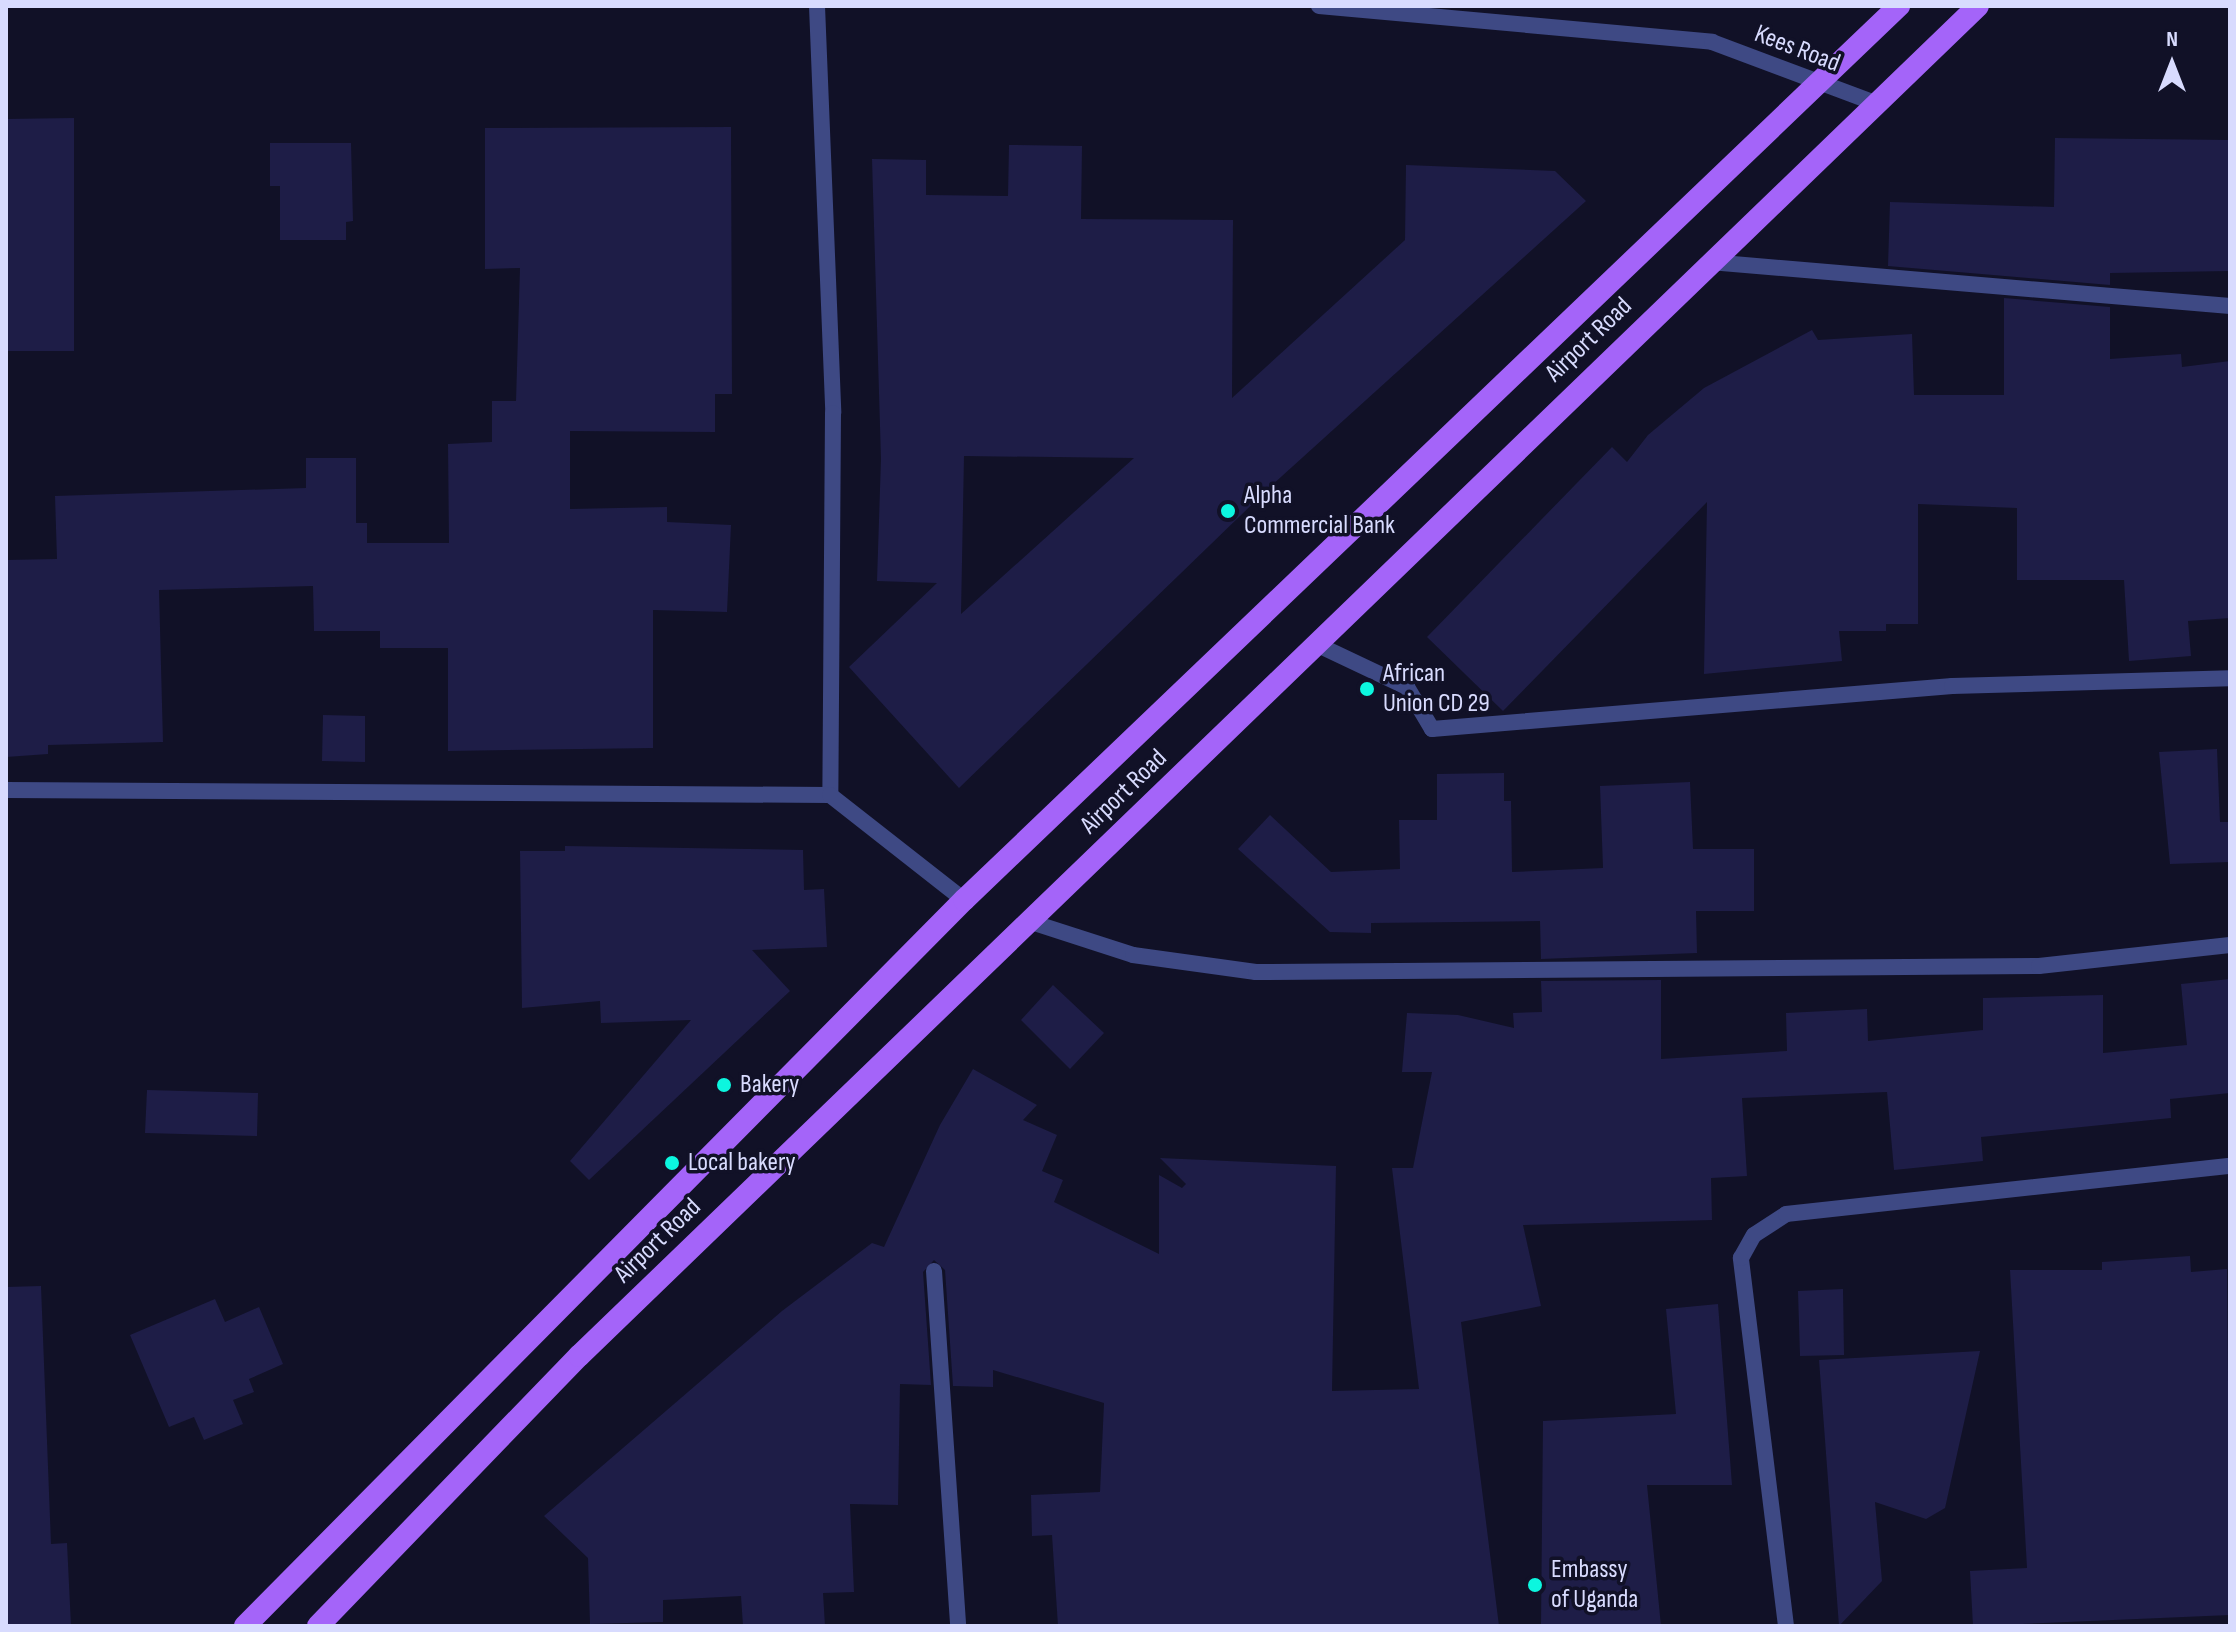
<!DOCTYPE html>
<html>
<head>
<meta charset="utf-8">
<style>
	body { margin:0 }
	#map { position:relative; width:2236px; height:1632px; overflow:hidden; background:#111127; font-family:"Sofia Sans Condensed",sans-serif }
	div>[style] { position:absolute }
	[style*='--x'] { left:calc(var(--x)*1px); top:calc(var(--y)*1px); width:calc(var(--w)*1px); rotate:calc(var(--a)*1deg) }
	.building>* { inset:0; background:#1e1d47 }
	.minor>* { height:16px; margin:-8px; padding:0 8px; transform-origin:8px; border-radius:8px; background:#3e4984 }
	.primary>* { height:22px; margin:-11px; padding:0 11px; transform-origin:11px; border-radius:11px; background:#a464f9 }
	.dots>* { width:22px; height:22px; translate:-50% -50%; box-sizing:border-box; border:4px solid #111127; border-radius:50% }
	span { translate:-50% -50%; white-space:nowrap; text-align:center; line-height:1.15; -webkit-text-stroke:7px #111127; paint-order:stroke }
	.street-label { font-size:26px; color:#d8dbfe }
	.poi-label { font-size:26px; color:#d8dbfe }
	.left { translate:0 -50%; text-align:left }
	.frame { position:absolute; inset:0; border:8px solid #d8dbfe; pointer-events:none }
	.north { position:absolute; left:2132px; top:24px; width:80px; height:80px; -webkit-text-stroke:6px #111127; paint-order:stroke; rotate:0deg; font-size:22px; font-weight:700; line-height:32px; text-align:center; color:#d8dbfe }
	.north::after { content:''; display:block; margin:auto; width:28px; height:36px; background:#d8dbfe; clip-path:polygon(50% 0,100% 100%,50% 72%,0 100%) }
</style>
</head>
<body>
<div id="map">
	<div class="building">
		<div style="clip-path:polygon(74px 118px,74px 351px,6px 351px,6px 119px)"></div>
		<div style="clip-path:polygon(731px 127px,732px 394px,715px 394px,715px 432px,570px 431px,570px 509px,667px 507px,667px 522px,731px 525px,727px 612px,653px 610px,653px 748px,448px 751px,448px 648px,380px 648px,380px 631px,314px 631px,313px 586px,159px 590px,163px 742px,48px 745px,48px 754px,6px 757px,6px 560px,57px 559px,55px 496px,306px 488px,306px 458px,356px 458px,356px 523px,367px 523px,367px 543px,449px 543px,448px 444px,492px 442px,492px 401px,516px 401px,520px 268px,485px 269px,485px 128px)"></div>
		<div style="clip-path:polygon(2055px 138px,2230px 140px,2230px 271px,2110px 273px,2110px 285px,1888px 266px,1890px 202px,2054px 207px)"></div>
		<div style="clip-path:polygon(270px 143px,351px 143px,353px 221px,346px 222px,346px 240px,280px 240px,280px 186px,270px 186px)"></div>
		<div style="clip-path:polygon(evenodd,1009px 145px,1082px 146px,1081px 219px,1233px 220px,1232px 398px,1405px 240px,1406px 165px,1555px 171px,1586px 201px,1271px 486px,959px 788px,849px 667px,937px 583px,877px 581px,881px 459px,872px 159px,926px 160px,926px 195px,1008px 196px,1009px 145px,964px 456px,1134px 458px,961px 614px,964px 456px)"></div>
		<div style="clip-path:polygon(2004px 298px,2110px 307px,2110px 359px,2181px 354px,2182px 367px,2230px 361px,2230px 618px,2188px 621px,2191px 656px,2129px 661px,2124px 580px,2017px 580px,2017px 508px,1918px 504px,1918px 624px,1886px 624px,1886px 631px,1839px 631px,1842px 661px,1704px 674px,1707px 502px,1503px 711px,1427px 637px,1612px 447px,1627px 462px,1648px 435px,1704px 388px,1812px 330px,1818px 340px,1912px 334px,1914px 395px,2004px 395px)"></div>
		<div style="clip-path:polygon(323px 715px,365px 716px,365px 762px,322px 761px)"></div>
		<div style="clip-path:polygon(2217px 749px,2220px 822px,2230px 822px,2230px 862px,2170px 864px,2159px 752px)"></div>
		<div style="clip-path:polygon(1504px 773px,1504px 801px,1511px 801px,1512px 872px,1603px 868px,1600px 786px,1690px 782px,1693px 849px,1754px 849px,1754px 911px,1696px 911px,1697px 953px,1541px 959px,1540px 921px,1371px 923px,1371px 933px,1330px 932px,1238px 849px,1270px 815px,1331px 872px,1400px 869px,1399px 820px,1437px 820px,1437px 774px)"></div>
		<div style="clip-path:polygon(565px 846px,803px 850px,804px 890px,824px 889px,827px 947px,752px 950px,790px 991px,589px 1180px,570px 1161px,691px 1020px,601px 1023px,600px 1001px,522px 1008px,520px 851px,565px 851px)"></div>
		<div style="clip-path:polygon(2230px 979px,2230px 1093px,2170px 1099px,2171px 1118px,1981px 1137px,1983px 1161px,1894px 1170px,1887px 1092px,1742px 1098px,1747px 1176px,1711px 1178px,1712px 1220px,1523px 1225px,1541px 1306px,1461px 1322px,1499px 1626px,1058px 1626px,1052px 1535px,1032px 1536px,1031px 1495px,1100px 1492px,1104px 1403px,993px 1370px,993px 1387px,953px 1386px,945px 1270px,934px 1260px,923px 1272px,931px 1385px,900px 1384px,898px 1505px,850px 1504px,854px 1592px,823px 1593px,825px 1626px,743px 1626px,741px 1596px,663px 1600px,663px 1622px,590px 1624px,588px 1558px,544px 1516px,782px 1311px,872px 1243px,884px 1247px,940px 1125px,973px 1069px,1037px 1105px,1023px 1120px,1057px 1135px,1042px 1171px,1063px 1180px,1054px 1202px,1159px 1254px,1159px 1175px,1182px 1188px,1186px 1184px,1160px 1158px,1336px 1166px,1332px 1391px,1419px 1389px,1392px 1168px,1413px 1168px,1432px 1072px,1402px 1072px,1407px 1013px,1458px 1015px,1514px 1028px,1513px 1013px,1542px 1012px,1541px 981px,1661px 980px,1661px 1059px,1787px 1051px,1786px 1013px,1867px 1009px,1868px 1041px,1983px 1030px,1983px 998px,2103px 995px,2103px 1053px,2187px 1045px,2181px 984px)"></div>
		<div style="clip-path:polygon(1053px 985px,1104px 1033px,1070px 1069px,1021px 1020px)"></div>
		<div style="clip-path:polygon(147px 1090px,258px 1093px,257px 1136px,145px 1133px)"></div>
		<div style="clip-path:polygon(2190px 1256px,2191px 1272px,2227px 1269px,2230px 1615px,1973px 1626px,1970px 1571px,2027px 1568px,2010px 1270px,2102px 1270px,2102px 1262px)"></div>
		<div style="clip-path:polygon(41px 1286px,51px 1544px,67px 1543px,71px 1626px,6px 1626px,6px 1287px)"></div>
		<div style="clip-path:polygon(1843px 1289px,1844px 1355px,1800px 1356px,1798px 1291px)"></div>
		<div style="clip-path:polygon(215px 1299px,225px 1322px,259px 1307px,283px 1364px,249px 1379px,254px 1392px,233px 1400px,243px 1424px,204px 1440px,194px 1417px,169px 1427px,130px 1335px)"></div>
		<div style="clip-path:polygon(1718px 1304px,1732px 1485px,1647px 1485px,1661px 1626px,1541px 1626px,1543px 1421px,1676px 1414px,1666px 1309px)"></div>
		<div style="clip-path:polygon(1980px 1351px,1945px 1508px,1926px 1519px,1875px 1502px,1882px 1581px,1839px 1626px,1819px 1360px)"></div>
	</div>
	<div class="minor">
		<div style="--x:817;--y:6;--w:407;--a:87.7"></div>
		<div style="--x:833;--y:413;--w:382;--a:90.4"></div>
		<div style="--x:1319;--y:6;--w:395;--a:5.2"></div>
		<div style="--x:1712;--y:42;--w:174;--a:20.5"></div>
		<div style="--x:1710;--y:262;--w:522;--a:4.84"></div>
		<div style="--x:1316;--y:644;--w:101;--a:25.3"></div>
		<div style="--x:1407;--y:687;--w:49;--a:59.2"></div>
		<div style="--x:1432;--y:729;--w:522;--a:-4.73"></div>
		<div style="--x:1952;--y:686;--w:278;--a:-1.6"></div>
		<div style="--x:6;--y:790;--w:824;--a:0.35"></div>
		<div style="--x:830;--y:795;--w:170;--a:38.1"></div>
		<div style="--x:1031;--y:922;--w:107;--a:17.9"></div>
		<div style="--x:1133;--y:955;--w:124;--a:7.9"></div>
		<div style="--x:1256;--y:972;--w:783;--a:-0.44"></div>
		<div style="--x:2039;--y:966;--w:192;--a:-6.3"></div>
		<div style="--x:934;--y:1271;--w:356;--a:86.1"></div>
		<div style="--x:1786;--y:1626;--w:371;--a:-97"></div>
		<div style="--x:1741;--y:1258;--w:26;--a:-61"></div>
		<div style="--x:1754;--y:1235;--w:38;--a:-33"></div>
		<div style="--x:1786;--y:1214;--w:447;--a:-6.2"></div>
	</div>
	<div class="primary">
		<div style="--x:245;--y:1626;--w:1022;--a:-45.28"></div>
		<div style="--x:964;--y:900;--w:1294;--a:-43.72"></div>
		<div style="--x:318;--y:1626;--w:376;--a:-46"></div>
		<div style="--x:579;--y:1356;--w:1944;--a:-43.98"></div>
	</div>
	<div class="dots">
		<div style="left:1228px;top:511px;background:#0cf6df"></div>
		<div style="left:1367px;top:689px;background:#0cf6df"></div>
		<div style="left:724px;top:1085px;background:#0cf6df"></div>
		<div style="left:672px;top:1163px;background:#0cf6df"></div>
		<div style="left:1535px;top:1585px;background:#0cf6df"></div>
	</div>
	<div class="street-label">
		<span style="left:1797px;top:49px;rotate:21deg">Kees Road</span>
		<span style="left:1589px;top:340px;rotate:-44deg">Airport Road</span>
		<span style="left:1124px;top:792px;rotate:-44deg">Airport Road</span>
		<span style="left:658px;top:1241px;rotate:-44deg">Airport Road</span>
	</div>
	<div class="poi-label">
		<span class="left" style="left:1244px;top:511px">Alpha<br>Commercial Bank</span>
		<span class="left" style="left:1383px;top:689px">African<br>Union CD 29</span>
		<span class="left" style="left:740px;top:1085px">Bakery</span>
		<span class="left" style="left:688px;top:1163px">Local bakery</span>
		<span class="left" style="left:1551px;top:1585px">Embassy<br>of Uganda</span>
	</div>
	<div class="frame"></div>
	<div class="north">N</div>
</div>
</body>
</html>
